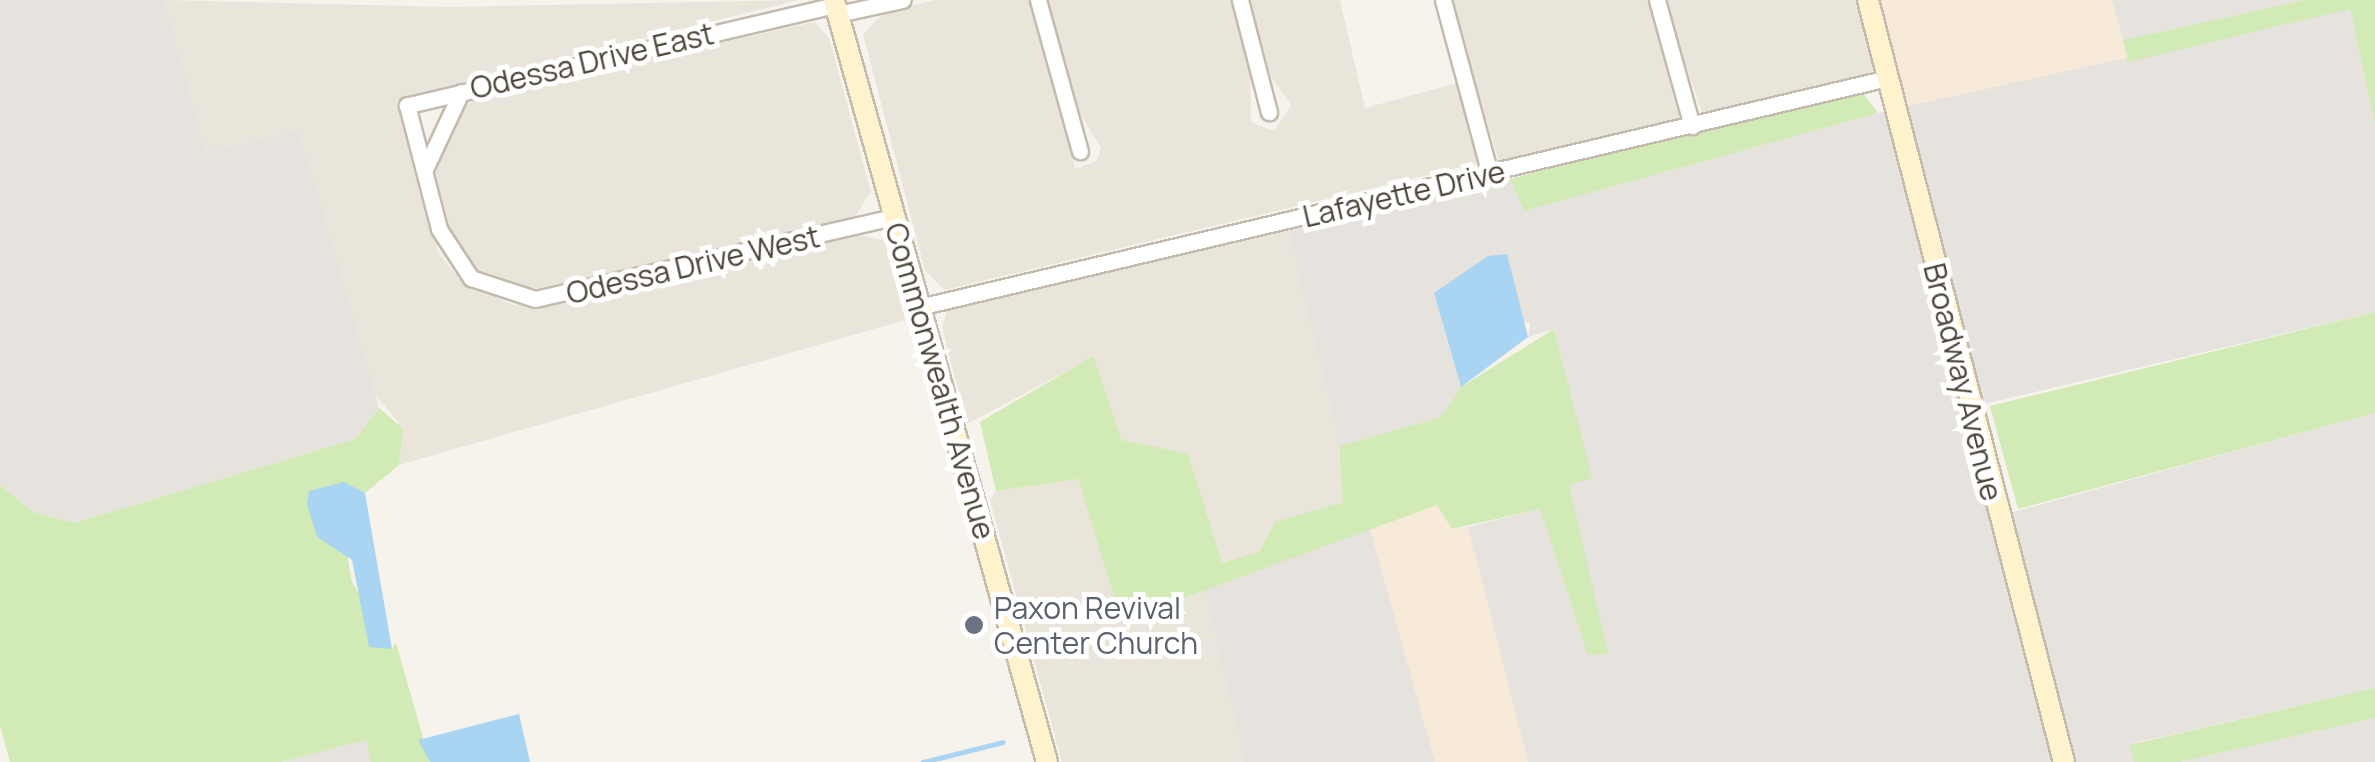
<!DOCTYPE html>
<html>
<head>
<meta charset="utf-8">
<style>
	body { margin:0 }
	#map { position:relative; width:2375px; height:762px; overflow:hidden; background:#f6f3ec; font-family:Manrope,sans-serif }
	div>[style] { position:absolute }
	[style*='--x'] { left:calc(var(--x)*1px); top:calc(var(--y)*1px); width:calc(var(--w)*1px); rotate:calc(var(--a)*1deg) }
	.residential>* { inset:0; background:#eae5da }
	.commercial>* { inset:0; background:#f7ead8 }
	.industrial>* { inset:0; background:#e6e2dd }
	.green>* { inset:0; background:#d2eab5 }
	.water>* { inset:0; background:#a9d4f2 }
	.stream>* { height:5px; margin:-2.5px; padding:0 2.5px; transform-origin:2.5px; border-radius:2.5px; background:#a9d4f2 }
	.roads { filter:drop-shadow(2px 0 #c2bbae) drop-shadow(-2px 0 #c2bbae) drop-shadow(0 2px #c2bbae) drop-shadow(0 -2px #c2bbae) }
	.street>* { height:15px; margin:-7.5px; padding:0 7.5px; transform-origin:7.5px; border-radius:7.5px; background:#fff }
	.secondary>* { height:20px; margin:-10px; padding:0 10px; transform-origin:10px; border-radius:10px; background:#fff3cd }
	.dots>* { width:28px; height:28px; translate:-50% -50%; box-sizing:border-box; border:5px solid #fff; border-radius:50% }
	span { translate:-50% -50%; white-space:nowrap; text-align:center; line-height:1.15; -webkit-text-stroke:10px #fff; paint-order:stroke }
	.street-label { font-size:30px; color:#4b4439 }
	.worship-label { font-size:30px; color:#5b616d }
	.left { translate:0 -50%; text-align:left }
</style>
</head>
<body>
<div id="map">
	<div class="residential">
		<div style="clip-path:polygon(165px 0,450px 7px,798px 0,396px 100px,439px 254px,462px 282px,513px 305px,568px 303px,856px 235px,884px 240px,905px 320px,399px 465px,403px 428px,366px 383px,299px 130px,206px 154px)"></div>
		<div style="clip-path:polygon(935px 0,1031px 0,1075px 169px,1097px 161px,1101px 148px,1071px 98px,1045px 0,1232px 0,1250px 70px,1251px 122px,1274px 131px,1291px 105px,1271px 77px,1249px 0,1340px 0,1365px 108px,1457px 83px,1478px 163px,944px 290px,925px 270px,863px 34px,885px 12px)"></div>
		<div style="clip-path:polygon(1451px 0,1648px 0,1679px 118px,1500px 165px)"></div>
		<div style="clip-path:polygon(1664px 0,1860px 0,1877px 63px,1871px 73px,1703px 116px)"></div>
		<div style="clip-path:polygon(815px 22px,829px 38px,871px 192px,853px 219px,568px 289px,510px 288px,481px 277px,455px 248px,435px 181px,440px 135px,476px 96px)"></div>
		<div style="clip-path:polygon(1288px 231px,1339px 446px,1343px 502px,1276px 522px,1260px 551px,1221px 563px,1188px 455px,1122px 440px,1093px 357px,967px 424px,942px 327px,948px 308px)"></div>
		<div style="clip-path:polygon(1078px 479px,1117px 601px,1170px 603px,1204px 590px,1244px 762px,1062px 762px,990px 500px,996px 491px)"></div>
	</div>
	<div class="commercial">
		<div style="clip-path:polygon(1877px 0,2112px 0,2128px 62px,1904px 107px)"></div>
		<div style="clip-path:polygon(1437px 504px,1452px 529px,1468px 527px,1528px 762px,1435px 762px,1370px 529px)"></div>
	</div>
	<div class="industrial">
		<div style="clip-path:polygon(0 0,165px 0,206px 153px,299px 130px,379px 408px,355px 439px,73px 523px,34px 512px,0 485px)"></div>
		<div style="clip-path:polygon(2112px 0,2305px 0,2123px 40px)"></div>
		<div style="clip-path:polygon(2350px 9px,2375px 124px,2375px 312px,1980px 405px,1904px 107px)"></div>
		<div style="clip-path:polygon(1889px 110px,2055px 762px,1528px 762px,1468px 527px,1540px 509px,1588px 654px,1569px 484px,1591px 478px,1554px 329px,1528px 337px,1530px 323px,1434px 294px,1461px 387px,1441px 417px,1339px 446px,1288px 231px,1510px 179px,1524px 211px)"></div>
		<div style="clip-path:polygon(2375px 413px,2375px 688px,2130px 744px,2135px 762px,2074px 762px,2009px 513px)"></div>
		<div style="clip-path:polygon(1370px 529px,1435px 762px,1244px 762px,1204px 590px)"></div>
		<div style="clip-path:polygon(2375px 718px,2375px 762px,2180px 762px)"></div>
		<div style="clip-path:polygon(366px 739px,371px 762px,281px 762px)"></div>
	</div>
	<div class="green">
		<div style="clip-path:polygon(2305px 0,2375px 0,2375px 124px,2350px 9px,2128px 62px,2123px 40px)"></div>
		<div style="clip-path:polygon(1860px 89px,1878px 113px,1524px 211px,1510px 179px)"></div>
		<div style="clip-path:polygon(2375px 312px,2375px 413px,2018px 509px,1990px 406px)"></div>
		<div style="clip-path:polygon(1554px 329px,1592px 478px,1569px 485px,1608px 654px,1588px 655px,1540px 509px,1452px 529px,1437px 505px,1170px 603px,1116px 602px,1078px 479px,996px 491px,980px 422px,1093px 356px,1122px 440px,1188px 454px,1222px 563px,1260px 551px,1275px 522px,1343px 502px,1339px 446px,1441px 417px,1461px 387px)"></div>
		<div style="clip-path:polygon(379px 408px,403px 428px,399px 465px,365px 493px,344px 482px,317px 537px,346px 549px,352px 582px,392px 649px,396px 643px,430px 762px,371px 762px,366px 740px,281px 762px,10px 762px,0 726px,0 485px,34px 512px,74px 523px,355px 439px)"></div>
		<div style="clip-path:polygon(2375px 688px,2375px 718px,2180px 762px,2135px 762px,2129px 745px)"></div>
	</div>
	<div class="water">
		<div style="clip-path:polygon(1507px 254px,1528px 337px,1461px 387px,1434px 293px,1488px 256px)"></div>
		<div style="clip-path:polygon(344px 482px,365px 493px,392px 649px,369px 647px,352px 560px,317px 537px,307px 504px,309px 491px)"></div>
		<div style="clip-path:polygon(519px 714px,530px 762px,430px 762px,418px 740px)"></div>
	</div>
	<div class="stream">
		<div style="--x:923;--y:762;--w:82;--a:-14"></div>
	</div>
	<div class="roads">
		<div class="street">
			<div style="--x:1038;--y:0;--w:157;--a:74.5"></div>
			<div style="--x:1240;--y:0;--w:116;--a:75.5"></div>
			<div style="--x:1443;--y:0;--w:180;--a:74.9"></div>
			<div style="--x:1657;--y:0;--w:131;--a:74.5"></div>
			<div style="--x:835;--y:5;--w:440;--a:166.8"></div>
			<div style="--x:407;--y:105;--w:128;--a:75.5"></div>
			<div style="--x:439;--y:229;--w:59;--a:56.9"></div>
			<div style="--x:471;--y:278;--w:67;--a:18.2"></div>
			<div style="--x:535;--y:299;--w:368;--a:-12.9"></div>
			<div style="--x:838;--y:14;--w:66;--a:-12.3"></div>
			<div style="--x:425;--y:169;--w:85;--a:-64.9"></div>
			<div style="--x:919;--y:307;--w:996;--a:-13.3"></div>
		</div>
		<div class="secondary">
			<div style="--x:834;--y:0;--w:791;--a:74.38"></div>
			<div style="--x:1868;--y:0;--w:787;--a:75.58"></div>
		</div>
	</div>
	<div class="dots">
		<div style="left:974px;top:625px;background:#6b7280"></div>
	</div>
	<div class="street-label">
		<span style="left:592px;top:61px;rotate:-13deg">Odessa Drive East</span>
		<span style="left:1404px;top:194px;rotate:-13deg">Lafayette Drive</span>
		<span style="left:693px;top:265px;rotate:-13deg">Odessa Drive West</span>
		<span style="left:940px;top:381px;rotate:74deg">Commonwealth Avenue</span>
		<span style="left:1963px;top:382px;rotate:76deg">Broadway Avenue</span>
	</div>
	<div class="worship-label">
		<span class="left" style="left:994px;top:625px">Paxon Revival<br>Center Church</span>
	</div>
</div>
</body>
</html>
